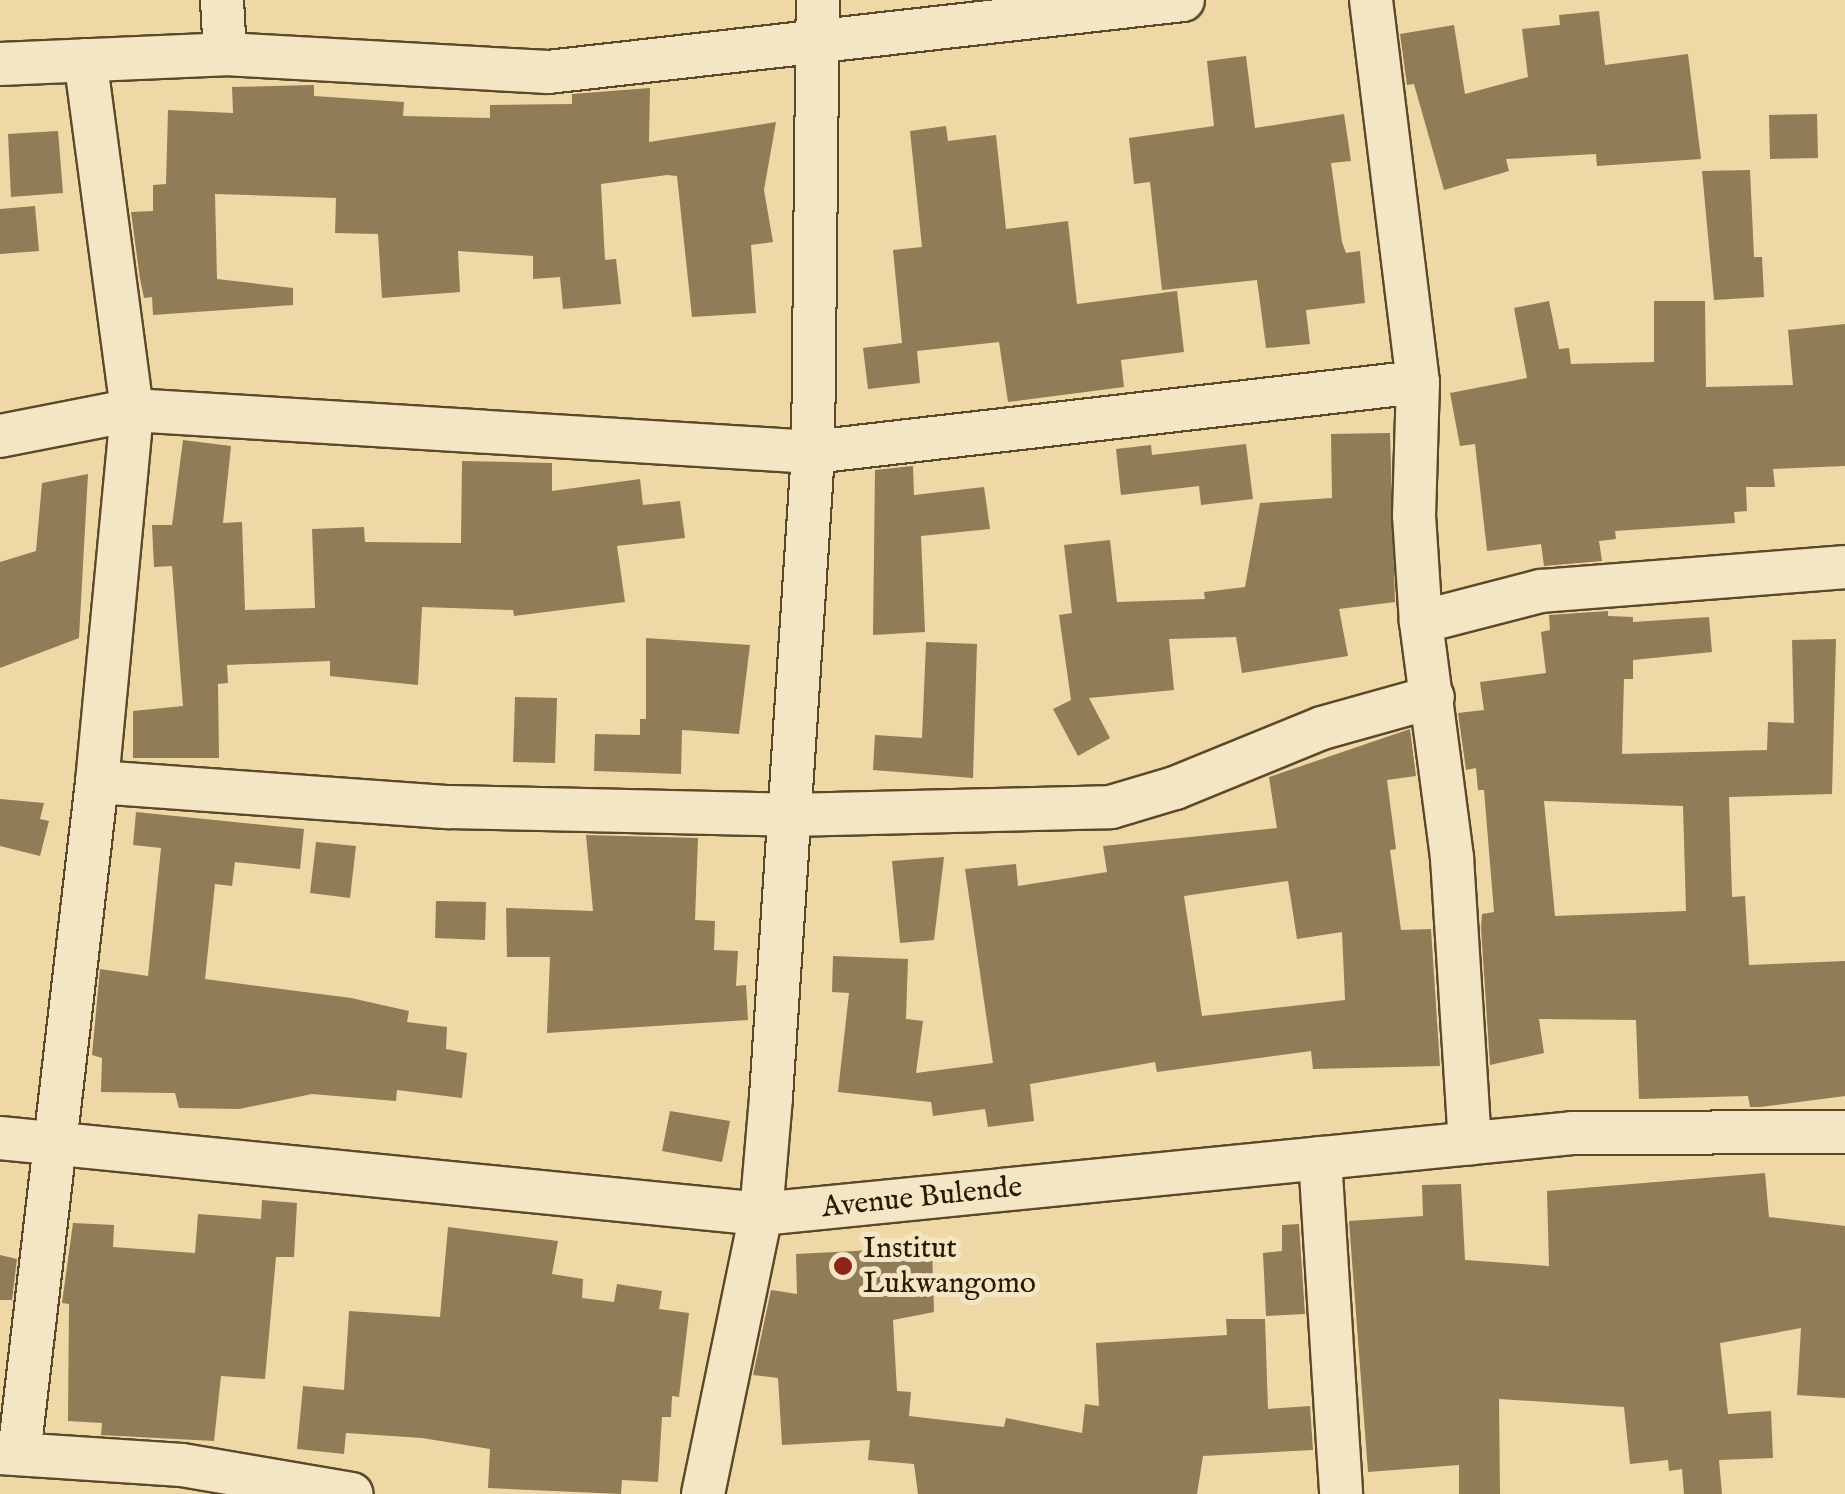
<!DOCTYPE html>
<html>
<head>
<meta charset="utf-8">
<style>
	body { margin:0 }
	#map { position:relative; width:1845px; height:1494px; overflow:hidden; background:#eed8a6; font-family:"IM FELL English",serif }
	div>[style] { position:absolute }
	[style*='--x'] { left:calc(var(--x)*1px); top:calc(var(--y)*1px); width:calc(var(--w)*1px); rotate:calc(var(--a)*1deg) }
	.building>* { inset:0; background:#907c56 }
	.roads { filter:drop-shadow(2px 0 #5c492a) drop-shadow(-2px 0 #5c492a) drop-shadow(0 2px #5c492a) drop-shadow(0 -2px #5c492a) }
	.street>* { height:42px; margin:-21px; padding:0 21px; transform-origin:21px; border-radius:21px; background:#f4e6c5 }
	.dots>* { width:28px; height:28px; translate:-50% -50%; box-sizing:border-box; border:5px solid #f4e6c5; border-radius:50% }
	span { translate:-50% -50%; white-space:nowrap; text-align:center; line-height:1.15; -webkit-text-stroke:10px #f4e6c5; paint-order:stroke }
	.street-label { font-size:30px; color:#2b1900 }
	.poi-label { font-size:30px; color:#2b1900 }
	.left { translate:0 -50%; text-align:left }
</style>
</head>
<body>
<div id="map">
	<div class="building">
		<div style="clip-path:polygon(1599px 11px,1605px 65px,1688px 54px,1701px 159px,1597px 166px,1596px 154px,1506px 159px,1509px 171px,1444px 190px,1414px 84px,1407px 85px,1400px 34px,1454px 25px,1465px 94px,1528px 77px,1522px 29px,1560px 25px,1559px 15px)"></div>
		<div style="clip-path:polygon(1246px 56px,1255px 128px,1344px 114px,1351px 161px,1331px 163px,1342px 242px,1346px 253px,1360px 251px,1365px 303px,1306px 310px,1310px 344px,1266px 348px,1257px 280px,1162px 290px,1150px 182px,1134px 184px,1129px 138px,1214px 126px,1207px 61px)"></div>
		<div style="clip-path:polygon(314px 85px,314px 96px,404px 102px,403px 116px,490px 118px,490px 105px,572px 104px,572px 94px,650px 88px,649px 142px,776px 122px,764px 190px,773px 242px,751px 245px,756px 313px,692px 317px,677px 176px,667px 175px,601px 184px,605px 260px,616px 259px,621px 304px,563px 309px,560px 277px,533px 279px,533px 256px,458px 251px,460px 292px,382px 298px,378px 234px,335px 233px,336px 198px,215px 194px,217px 279px,293px 288px,293px 305px,153px 315px,152px 297px,144px 298px,140px 279px,131px 212px,153px 211px,153px 185px,166px 184px,168px 110px,233px 113px,232px 87px)"></div>
		<div style="clip-path:polygon(1817px 114px,1818px 158px,1770px 159px,1769px 115px)"></div>
		<div style="clip-path:polygon(946px 126px,948px 141px,996px 135px,1006px 229px,1068px 221px,1077px 304px,1177px 291px,1184px 352px,1121px 360px,1124px 387px,1008px 402px,999px 342px,917px 351px,920px 383px,868px 389px,863px 348px,902px 343px,893px 250px,922px 247px,910px 131px)"></div>
		<div style="clip-path:polygon(58px 131px,63px 193px,11px 197px,8px 134px)"></div>
		<div style="clip-path:polygon(1750px 170px,1754px 257px,1762px 257px,1764px 297px,1714px 300px,1702px 171px)"></div>
		<div style="clip-path:polygon(35px 206px,39px 251px,0 254px,0 209px)"></div>
		<div style="clip-path:polygon(1549px 301px,1559px 349px,1569px 348px,1571px 364px,1654px 362px,1654px 301px,1705px 301px,1706px 387px,1793px 385px,1788px 330px,1845px 324px,1845px 466px,1773px 469px,1775px 487px,1746px 487px,1747px 511px,1734px 512px,1735px 523px,1615px 531px,1616px 539px,1599px 541px,1602px 561px,1544px 566px,1541px 544px,1487px 551px,1475px 444px,1460px 446px,1450px 393px,1527px 378px,1514px 308px)"></div>
		<div style="clip-path:polygon(1390px 433px,1395px 602px,1339px 609px,1348px 656px,1242px 673px,1236px 637px,1169px 639px,1174px 690px,1089px 698px,1110px 738px,1078px 756px,1053px 709px,1071px 700px,1059px 615px,1072px 613px,1064px 545px,1110px 540px,1117px 602px,1205px 599px,1204px 592px,1245px 587px,1260px 503px,1332px 498px,1331px 434px)"></div>
		<div style="clip-path:polygon(183px 440px,231px 446px,223px 523px,242px 522px,245px 610px,315px 608px,312px 529px,364px 527px,365px 542px,461px 543px,462px 461px,552px 463px,552px 491px,640px 479px,643px 505px,680px 501px,685px 538px,617px 546px,625px 602px,514px 616px,513px 610px,422px 607px,418px 685px,330px 676px,330px 661px,227px 665px,228px 683px,218px 684px,219px 758px,133px 758px,133px 711px,183px 706px,172px 566px,154px 567px,152px 525px,172px 525px)"></div>
		<div style="clip-path:polygon(1246px 444px,1253px 499px,1201px 505px,1199px 486px,1121px 495px,1116px 449px,1151px 445px,1152px 455px)"></div>
		<div style="clip-path:polygon(913px 466px,914px 495px,984px 487px,990px 529px,921px 536px,925px 632px,873px 635px,875px 470px)"></div>
		<div style="clip-path:polygon(88px 474px,79px 638px,0 668px,0 562px,36px 551px,42px 483px)"></div>
		<div style="clip-path:polygon(evenodd,1608px 611px,1608px 616px,1633px 617px,1633px 622px,1709px 617px,1712px 652px,1633px 660px,1633px 679px,1624px 679px,1622px 754px,1767px 750px,1768px 722px,1794px 723px,1792px 640px,1836px 639px,1832px 794px,1729px 797px,1732px 897px,1745px 896px,1749px 965px,1845px 961px,1845px 1096px,1760px 1107px,1750px 1107px,1748px 1096px,1639px 1099px,1636px 1020px,1539px 1019px,1544px 1053px,1490px 1065px,1481px 928px,1482px 914px,1494px 912px,1484px 790px,1478px 790px,1476px 768px,1466px 770px,1458px 713px,1484px 710px,1480px 682px,1546px 673px,1541px 632px,1550px 630px,1549px 615px,1608px 611px,1544px 801px,1683px 806px,1686px 911px,1555px 916px,1544px 801px)"></div>
		<div style="clip-path:polygon(646px 638px,750px 645px,739px 734px,682px 730px,681px 774px,594px 771px,595px 734px,640px 735px,640px 719px,646px 719px)"></div>
		<div style="clip-path:polygon(926px 642px,977px 644px,973px 778px,873px 770px,875px 735px,922px 738px)"></div>
		<div style="clip-path:polygon(515px 697px,557px 698px,555px 763px,513px 762px)"></div>
		<div style="clip-path:polygon(evenodd,1410px 729px,1416px 776px,1387px 780px,1396px 849px,1390px 850px,1401px 930px,1431px 929px,1440px 1066px,1313px 1069px,1311px 1051px,1157px 1072px,1155px 1062px,1030px 1084px,1034px 1121px,988px 1127px,985px 1109px,933px 1116px,931px 1102px,838px 1092px,849px 993px,832px 992px,833px 956px,908px 959px,906px 1019px,923px 1021px,916px 1073px,993px 1063px,965px 869px,1016px 864px,1018px 886px,1107px 872px,1103px 846px,1277px 828px,1269px 777px,1410px 729px,1288px 881px,1297px 939px,1342px 932px,1345px 1000px,1202px 1016px,1184px 896px,1288px 881px)"></div>
		<div style="clip-path:polygon(0 799px,44px 803px,40px 819px,49px 821px,40px 856px,0 846px)"></div>
		<div style="clip-path:polygon(136px 812px,304px 829px,300px 869px,235px 862px,232px 886px,215px 884px,205px 979px,351px 998px,409px 1011px,407px 1022px,447px 1027px,446px 1049px,467px 1053px,462px 1098px,397px 1090px,396px 1101px,312px 1094px,239px 1109px,179px 1108px,175px 1093px,101px 1092px,102px 1058px,92px 1055px,100px 969px,148px 976px,161px 848px,133px 845px)"></div>
		<div style="clip-path:polygon(586px 835px,698px 838px,695px 920px,715px 921px,714px 950px,738px 951px,736px 986px,746px 985px,748px 1020px,547px 1033px,550px 957px,507px 957px,506px 908px,593px 911px)"></div>
		<div style="clip-path:polygon(316px 842px,356px 846px,350px 898px,310px 893px)"></div>
		<div style="clip-path:polygon(944px 857px,934px 940px,900px 943px,892px 861px)"></div>
		<div style="clip-path:polygon(436px 901px,486px 902px,485px 940px,435px 938px)"></div>
		<div style="clip-path:polygon(670px 1111px,730px 1121px,722px 1162px,662px 1151px)"></div>
		<div style="clip-path:polygon(1765px 1173px,1769px 1217px,1845px 1226px,1845px 1398px,1797px 1395px,1801px 1328px,1720px 1343px,1728px 1414px,1771px 1411px,1773px 1458px,1719px 1460px,1722px 1494px,1684px 1494px,1682px 1469px,1669px 1471px,1668px 1460px,1630px 1464px,1624px 1407px,1499px 1399px,1500px 1494px,1459px 1494px,1459px 1465px,1368px 1472px,1349px 1221px,1423px 1216px,1422px 1185px,1461px 1184px,1465px 1260px,1549px 1266px,1547px 1191px)"></div>
		<div style="clip-path:polygon(262px 1200px,297px 1203px,294px 1257px,276px 1257px,265px 1379px,221px 1376px,214px 1441px,101px 1435px,102px 1423px,68px 1421px,69px 1304px,62px 1303px,73px 1223px,114px 1225px,113px 1247px,195px 1253px,198px 1214px,261px 1219px)"></div>
		<div style="clip-path:polygon(1299px 1224px,1305px 1314px,1266px 1316px,1263px 1253px,1282px 1251px,1282px 1225px)"></div>
		<div style="clip-path:polygon(448px 1227px,558px 1241px,552px 1274px,583px 1279px,582px 1298px,614px 1302px,617px 1284px,662px 1291px,659px 1309px,689px 1313px,679px 1397px,672px 1396px,671px 1417px,662px 1417px,658px 1482px,622px 1480px,621px 1494px,488px 1488px,490px 1449px,422px 1438px,346px 1433px,344px 1454px,297px 1449px,303px 1386px,344px 1390px,349px 1311px,440px 1317px)"></div>
		<div style="clip-path:polygon(932px 1247px,934px 1312px,893px 1320px,897px 1391px,911px 1392px,909px 1416px,1004px 1427px,1006px 1418px,1082px 1433px,1085px 1404px,1099px 1406px,1096px 1343px,1227px 1335px,1226px 1319px,1265px 1319px,1268px 1409px,1310px 1406px,1313px 1450px,1203px 1456px,1197px 1494px,918px 1494px,914px 1464px,868px 1460px,870px 1440px,782px 1445px,778px 1378px,753px 1375px,771px 1290px,797px 1294px,796px 1254px)"></div>
		<div style="clip-path:polygon(0 1255px,17px 1259px,12px 1300px,0 1300px)"></div>
	</div>
	<div class="roads">
		<div class="street">
			<div style="--x:222;--y:0;--w:54;--a:86.8"></div>
			<div style="--x:1371;--y:0;--w:385;--a:83"></div>
			<div style="--x:1418;--y:382;--w:133;--a:91.7"></div>
			<div style="--x:1414;--y:515;--w:107;--a:86.3"></div>
			<div style="--x:1421;--y:622;--w:238;--a:82.5"></div>
			<div style="--x:1452;--y:858;--w:286;--a:86.4"></div>
			<div style="--x:0;--y:64;--w:225;--a:-2.5"></div>
			<div style="--x:225;--y:54;--w:324;--a:3.2"></div>
			<div style="--x:548;--y:72;--w:639;--a:-6.47"></div>
			<div style="--x:0;--y:436;--w:135;--a:-11.1"></div>
			<div style="--x:132;--y:410;--w:682;--a:3.53"></div>
			<div style="--x:813;--y:452;--w:609;--a:-6.6"></div>
			<div style="--x:1421;--y:622;--w:124;--a:-14.5"></div>
			<div style="--x:1541;--y:591;--w:305;--a:-4.5"></div>
			<div style="--x:97;--y:782;--w:353;--a:4.1"></div>
			<div style="--x:449;--y:807;--w:341;--a:1.3"></div>
			<div style="--x:790;--y:815;--w:321;--a:-1.4"></div>
			<div style="--x:1111;--y:807;--w:67;--a:-16.5"></div>
			<div style="--x:1175;--y:788;--w:159;--a:-22.2"></div>
			<div style="--x:1322;--y:728;--w:115;--a:-15.6"></div>
			<div style="--x:0;--y:1138;--w:765;--a:5.7"></div>
			<div style="--x:761;--y:1214;--w:815;--a:-5.7"></div>
			<div style="--x:1572;--y:1133;--w:273;--a:-0.2"></div>
			<div style="--x:1320;--y:1158;--w:337;--a:86.4"></div>
			<div style="--x:0;--y:1453;--w:182;--a:3.8"></div>
			<div style="--x:182;--y:1465;--w:172;--a:9.7"></div>
			<div style="--x:19;--y:1454;--w:677;--a:-83.38"></div>
			<div style="--x:97;--y:782;--w:374;--a:-84.6"></div>
			<div style="--x:132;--y:410;--w:353;--a:-97.6"></div>
			<div style="--x:703;--y:1494;--w:286;--a:-78.3"></div>
			<div style="--x:761;--y:1214;--w:117;--a:-85.1"></div>
			<div style="--x:771;--y:1097;--w:646;--a:-86.27"></div>
			<div style="--x:813;--y:452;--w:452;--a:-89.4"></div>
		</div>
	</div>
	<div class="dots">
		<div style="left:843px;top:1266px;background:#8f2418"></div>
	</div>
	<div class="street-label">
		<span style="left:922px;top:1198px;rotate:-6deg">Avenue Bulende</span>
	</div>
	<div class="poi-label">
		<span class="left" style="left:863px;top:1266px">Institut<br>Lukwangomo</span>
	</div>
</div>
</body>
</html>
